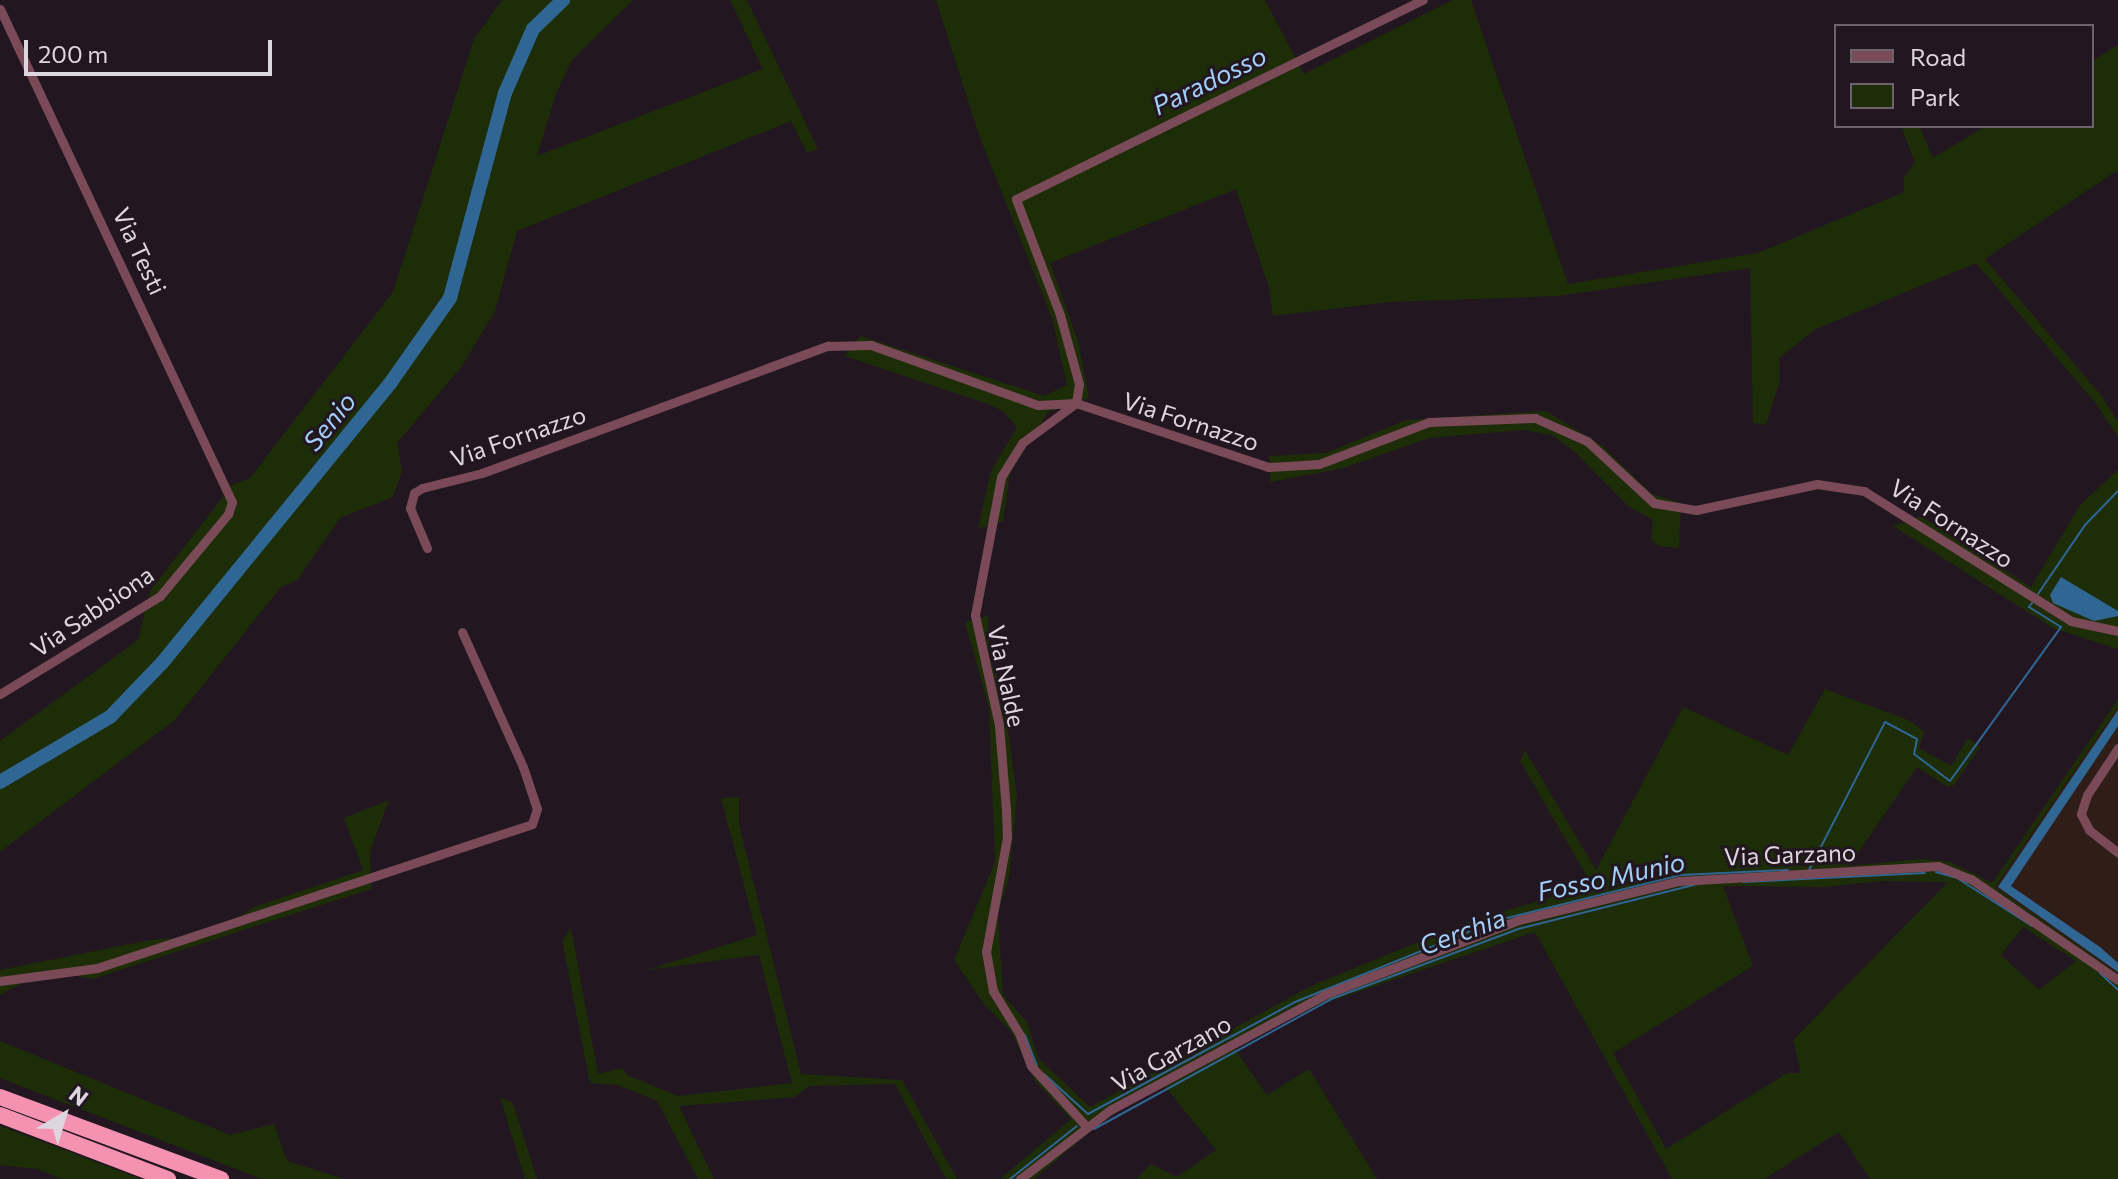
<!DOCTYPE html>
<html>
<head>
<meta charset="utf-8">
<style>
	body { margin:0 }
	#map { position:relative; width:2118px; height:1179px; overflow:hidden; background:#221721; font-family:Commissioner,sans-serif }
	div>[style] { position:absolute }
	[style*='--x'] { left:calc(var(--x)*1px); top:calc(var(--y)*1px); width:calc(var(--w)*1px); rotate:calc(var(--a)*1deg) }
	.industrial>* { inset:0; background:#2f1d18 }
	.green>* { inset:0; background:#1d2d08 }
	.water>* { inset:0; background:#306694 }
	.stream>* { height:2px; margin:-1px; padding:0 1px; transform-origin:1px; border-radius:1px; background:#306694 }
	.river>* { height:14px; margin:-7px; padding:0 7px; transform-origin:7px; border-radius:7px; background:#306694 }
	.street>* { height:9px; margin:-4.5px; padding:0 4.5px; transform-origin:4.5px; border-radius:4.5px; background:#7b4a59 }
	.highway>* { height:16px; margin:-8px; padding:0 8px; transform-origin:8px; border-radius:8px; background:#f592b1 }
	span { translate:-50% -50%; white-space:nowrap; text-align:center; line-height:1.15; -webkit-text-stroke:6px #221721; paint-order:stroke }
	.street-label { font-size:24px; color:#ded6de }
	.water-label { font-size:26px; color:#a2cef7; font-style:italic }
	.legend { position:absolute; left:1834px; top:24px; width:260px; height:104px; box-sizing:border-box; background:#221721; border:2px solid #6d636d; margin:0; padding:10px 14px; list-style:none; font-size:24px; color:#ded6de }
	.legend li { display:flex; align-items:center; gap:16px; height:40px }
	.legend b { width:40px; border:2px solid #6d636d }
	.north { position:absolute; left:24px; top:1075px; width:80px; height:80px; -webkit-text-stroke:6px #221721; paint-order:stroke; rotate:38deg; font-size:22px; font-weight:700; line-height:32px; text-align:center; color:#ded6de }
	.north::after { content:''; display:block; margin:auto; width:28px; height:36px; background:#ded6de; clip-path:polygon(50% 0,100% 100%,50% 72%,0 100%) }
	.scale { position:absolute; left:24px; top:40px; width:248px; height:36px; box-sizing:border-box; border:4px solid #ded6de; border-top:0; padding-left:10px; font-size:24px; line-height:28px; white-space:nowrap; color:#ded6de; -webkit-text-stroke:6px #221721; paint-order:stroke }
</style>
</head>
<body>
<div id="map">
	<div class="industrial">
		<div style="clip-path:polygon(2118px 707px,2118px 974px,1995px 888px)"></div>
	</div>
	<div class="green">
		<div style="clip-path:polygon(502px 0,633px 0,572px 60px,556px 94px,537px 156px,763px 69px,730px 0,747px 0,818px 149px,807px 153px,791px 121px,517px 231px,495px 311px,462px 366px,397px 443px,402px 471px,393px 497px,340px 518px,298px 579px,280px 588px,175px 720px,0 852px,0 741px,138px 640px,150px 591px,232px 485px,250px 478px,393px 292px,474px 39px)"></div>
		<div style="clip-path:polygon(936px 0,1265px 0,1304px 74px,1453px 0,1471px 0,1568px 284px,1758px 253px,1904px 192px,1904px 177px,1915px 162px,1901px 126px,1919px 126px,1933px 158px,1986px 126px,2092px 126px,2092px 61px,2118px 45px,2118px 170px,1985px 259px,2100px 394px,2118px 422px,2118px 437px,2097px 405px,1976px 263px,1816px 329px,1779px 358px,1780px 380px,1766px 425px,1753px 423px,1750px 268px,1558px 296px,1389px 302px,1273px 316px,1269px 288px,1236px 189px,1050px 263px,1078px 341px,1089px 398px,1048px 412px,1010px 473px,1003px 521px,978px 529px,991px 471px,1017px 427px,1003px 411px,985px 403px,845px 356px,860px 336px,1044px 396px,1067px 385px,1052px 318px,980px 138px)"></div>
		<div style="clip-path:polygon(1546px 411px,1601px 445px,1652px 494px,1681px 503px,1679px 548px,1658px 546px,1651px 539px,1653px 520px,1628px 506px,1575px 452px,1552px 435px,1523px 430px,1429px 438px,1344px 468px,1270px 482px,1269px 456px,1326px 453px,1406px 420px)"></div>
		<div style="clip-path:polygon(2118px 470px,2118px 649px,2053px 628px,1893px 526px,1921px 516px,2031px 587px,2080px 505px)"></div>
		<div style="clip-path:polygon(evenodd,988px 616px,989px 657px,1003px 692px,1017px 797px,1009px 877px,998px 913px,1003px 995px,1027px 1022px,1038px 1058px,1090px 1107px,1311px 986px,1470px 921px,1576px 890px,1586px 875px,1520px 761px,1525px 750px,1596px 870px,1683px 707px,1788px 755px,1825px 689px,1908px 720px,1924px 731px,1919px 748px,1951px 766px,1968px 738px,1980px 747px,1954px 785px,1948px 787px,1917px 767px,1849px 866px,1922px 859px,1950px 862px,1992px 883px,2118px 699px,2118px 707px,1995px 887px,2118px 974px,2118px 1179px,1870px 1179px,1839px 1132px,1764px 1179px,1672px 1179px,1535px 932px,1304px 1010px,1234px 1048px,1267px 1095px,1309px 1069px,1377px 1179px,1136px 1179px,1151px 1164px,1177px 1177px,1216px 1150px,1164px 1085px,1109px 1116px,1034px 1179px,1000px 1179px,1071px 1119px,1035px 1081px,1011px 1031px,983px 1003px,954px 960px,995px 862px,989px 708px,965px 622px,988px 616px,1882px 881px,1948px 882px,1793px 1040px,1801px 1073px,1787px 1073px,1666px 1149px,1613px 1053px,1753px 966px,1723px 886px,1824px 887px,1882px 881px,988px 616px,2023px 927px,2076px 961px,2039px 990px,2001px 955px,2023px 927px)"></div>
		<div style="clip-path:polygon(739px 797px,739px 824px,801px 1074px,902px 1080px,957px 1179px,946px 1179px,895px 1084px,810px 1086px,795px 1097px,679px 1106px,714px 1179px,698px 1179px,657px 1101px,618px 1085px,590px 1083px,562px 941px,571px 928px,598px 1074px,623px 1068px,627px 1075px,678px 1096px,792px 1083px,759px 955px,647px 970px,757px 935px,721px 798px)"></div>
		<div style="clip-path:polygon(389px 800px,370px 852px,371px 889px,92px 979px,45px 970px,0 995px,0 970px,150px 940px,213px 935px,254px 907px,363px 870px,344px 818px)"></div>
		<div style="clip-path:polygon(0 1041px,230px 1135px,274px 1124px,287px 1161px,344px 1179px,262px 1179px,0 1078px)"></div>
		<div style="clip-path:polygon(500px 1097px,513px 1103px,537px 1179px,525px 1179px)"></div>
		<div style="clip-path:polygon(0 1126px,22px 1134px,141px 1179px,61px 1179px,38px 1169px,0 1165px)"></div>
	</div>
	<div class="water">
		<div style="clip-path:polygon(2061px 577px,2118px 611px,2118px 616px,2094px 621px,2053px 603px,2050px 595px)"></div>
		<div style="clip-path:polygon(2118px 710px,2118px 726px,2011px 886px,2100px 947px,2118px 963px,2118px 972px,1998px 887px)"></div>
	</div>
	<div class="stream">
		<div style="--x:2038;--y:594;--w:83;--a:-55.7"></div>
		<div style="--x:2085;--y:525;--w:47;--a:-45.9"></div>
		<div style="--x:1809;--y:870;--w:166;--a:-62.8"></div>
		<div style="--x:1885;--y:722;--w:36;--a:28"></div>
		<div style="--x:1917;--y:739;--w:15;--a:101"></div>
		<div style="--x:1914;--y:754;--w:45;--a:36.9"></div>
		<div style="--x:1950;--y:781;--w:190;--a:-54.2"></div>
		<div style="--x:2061;--y:627;--w:38;--a:-148"></div>
		<div style="--x:2029;--y:607;--w:5;--a:-53"></div>
		<div style="--x:1936;--y:872;--w:22;--a:16"></div>
		<div style="--x:1957;--y:878;--w:89;--a:32.6"></div>
		<div style="--x:1743;--y:882;--w:182;--a:-2.8"></div>
		<div style="--x:2100;--y:973;--w:25;--a:43"></div>
		<div style="--x:1025;--y:1035;--w:33;--a:69"></div>
		<div style="--x:1044;--y:1074;--w:59;--a:42.3"></div>
		<div style="--x:1088;--y:1114;--w:235;--a:-28.4"></div>
		<div style="--x:1295;--y:1002;--w:216;--a:-22"></div>
		<div style="--x:1495;--y:921;--w:192;--a:-13.9"></div>
		<div style="--x:1681;--y:875;--w:107;--a:-2.7"></div>
		<div style="--x:1094;--y:1129;--w:270;--a:-28.7"></div>
		<div style="--x:1331;--y:999;--w:200;--a:-20.5"></div>
		<div style="--x:1518;--y:929;--w:185;--a:-14.1"></div>
		<div style="--x:1010;--y:1179;--w:85;--a:-38.3"></div>
	</div>
	<div class="river">
		<div style="--x:0;--y:782;--w:128;--a:-30.6"></div>
		<div style="--x:110;--y:717;--w:75;--a:-46.1"></div>
		<div style="--x:162;--y:663;--w:362;--a:-50.8"></div>
		<div style="--x:391;--y:382;--w:103;--a:-54.9"></div>
		<div style="--x:450;--y:298;--w:212;--a:-75"></div>
		<div style="--x:505;--y:93;--w:70;--a:-66.4"></div>
		<div style="--x:533;--y:29;--w:42;--a:-44"></div>
	</div>
	<div class="street">
		<div style="--x:0;--y:9;--w:545;--a:64.8"></div>
		<div style="--x:232;--y:502;--w:13;--a:108"></div>
		<div style="--x:228;--y:514;--w:107;--a:129.7"></div>
		<div style="--x:160;--y:596;--w:188;--a:148.5"></div>
		<div style="--x:427;--y:548;--w:43;--a:-113"></div>
		<div style="--x:410;--y:508;--w:16;--a:-75"></div>
		<div style="--x:414;--y:493;--w:9;--a:-32"></div>
		<div style="--x:422;--y:488;--w:62;--a:-14"></div>
		<div style="--x:482;--y:473;--w:369;--a:-20.2"></div>
		<div style="--x:828;--y:346;--w:43;--a:-1.3"></div>
		<div style="--x:871;--y:345;--w:177;--a:19.8"></div>
		<div style="--x:1038;--y:405;--w:38;--a:-3"></div>
		<div style="--x:1076;--y:403;--w:202;--a:18.4"></div>
		<div style="--x:1268;--y:467;--w:51;--a:-3.4"></div>
		<div style="--x:1319;--y:464;--w:118;--a:-20.9"></div>
		<div style="--x:1429;--y:422;--w:106;--a:-2.2"></div>
		<div style="--x:1535;--y:418;--w:57;--a:23.9"></div>
		<div style="--x:1587;--y:441;--w:91;--a:42.8"></div>
		<div style="--x:1654;--y:503;--w:43;--a:9.5"></div>
		<div style="--x:1696;--y:510;--w:124;--a:-12.1"></div>
		<div style="--x:1817;--y:484;--w:48;--a:8.5"></div>
		<div style="--x:1864;--y:491;--w:244;--a:32.1"></div>
		<div style="--x:2071;--y:621;--w:48;--a:12"></div>
		<div style="--x:2118;--y:748;--w:56;--a:123.4"></div>
		<div style="--x:2087;--y:795;--w:20;--a:108"></div>
		<div style="--x:2081;--y:814;--w:18;--a:63"></div>
		<div style="--x:2089;--y:830;--w:37;--a:38"></div>
		<div style="--x:0;--y:981;--w:98;--a:-7.6"></div>
		<div style="--x:97;--y:968;--w:458;--a:-18.3"></div>
		<div style="--x:532;--y:824;--w:16;--a:-72"></div>
		<div style="--x:537;--y:809;--w:44;--a:-108.4"></div>
		<div style="--x:523;--y:767;--w:148;--a:-114.3"></div>
		<div style="--x:1086;--y:1126;--w:81;--a:-132.5"></div>
		<div style="--x:1031;--y:1066;--w:33;--a:-110"></div>
		<div style="--x:1020;--y:1035;--w:52;--a:-121.5"></div>
		<div style="--x:993;--y:991;--w:40;--a:-100"></div>
		<div style="--x:986;--y:952;--w:116;--a:-79.6"></div>
		<div style="--x:1007;--y:838;--w:29;--a:-92"></div>
		<div style="--x:1006;--y:809;--w:84;--a:-94.8"></div>
		<div style="--x:999;--y:725;--w:113;--a:-102.3"></div>
		<div style="--x:975;--y:615;--w:140;--a:-79.3"></div>
		<div style="--x:1001;--y:477;--w:40;--a:-58"></div>
		<div style="--x:1022;--y:443;--w:67;--a:-36.5"></div>
		<div style="--x:1076;--y:403;--w:19;--a:-81"></div>
		<div style="--x:1079;--y:384;--w:72;--a:-105.4"></div>
		<div style="--x:1060;--y:315;--w:124;--a:-110.8"></div>
		<div style="--x:1016;--y:199;--w:453;--a:-26.1"></div>
		<div style="--x:1020;--y:1179;--w:113;--a:-37.5"></div>
		<div style="--x:1110;--y:1110;--w:245;--a:-28.2"></div>
		<div style="--x:1326;--y:994;--w:207;--a:-21"></div>
		<div style="--x:1519;--y:920;--w:165;--a:-13.7"></div>
		<div style="--x:1679;--y:881;--w:259;--a:-3.3"></div>
		<div style="--x:1938;--y:866;--w:35;--a:22"></div>
		<div style="--x:1971;--y:879;--w:178;--a:34.5"></div>
	</div>
	<div class="highway">
		<div style="--x:0;--y:1097;--w:236;--a:20.4"></div>
		<div style="--x:0;--y:1115;--w:180;--a:20.9"></div>
	</div>
	<div class="street-label">
		<span style="left:140px;top:251px;rotate:65deg">Via Testi</span>
		<span style="left:1191px;top:421px;rotate:18deg">Via Fornazzo</span>
		<span style="left:518px;top:436px;rotate:-19deg">Via Fornazzo</span>
		<span style="left:1952px;top:523px;rotate:33deg">Via Fornazzo</span>
		<span style="left:92px;top:611px;rotate:-34deg">Via Sabbiona</span>
		<span style="left:1007px;top:676px;rotate:78deg">Via Nalde</span>
		<span style="left:1790px;top:854px;rotate:-2deg">Via Garzano</span>
		<span style="left:1171px;top:1053px;rotate:-29deg">Via Garzano</span>
	</div>
	<div class="water-label">
		<span style="left:1209px;top:80px;rotate:-26deg">Paradosso</span>
		<span style="left:329px;top:421px;rotate:-51deg">Senio</span>
		<span style="left:1611px;top:876px;rotate:-12deg">Fosso Munio</span>
		<span style="left:1462px;top:931px;rotate:-20deg">Cerchia</span>
	</div>
	<ul class="legend">
	<li><b style="height:10px;background:#7b4a59"></b>Road</li>
	<li><b style="height:22px;background:#1d2d08"></b>Park</li>
	</ul>
	<div class="north">N</div>
	<div class="scale">200 m</div>
</div>
</body>
</html>
